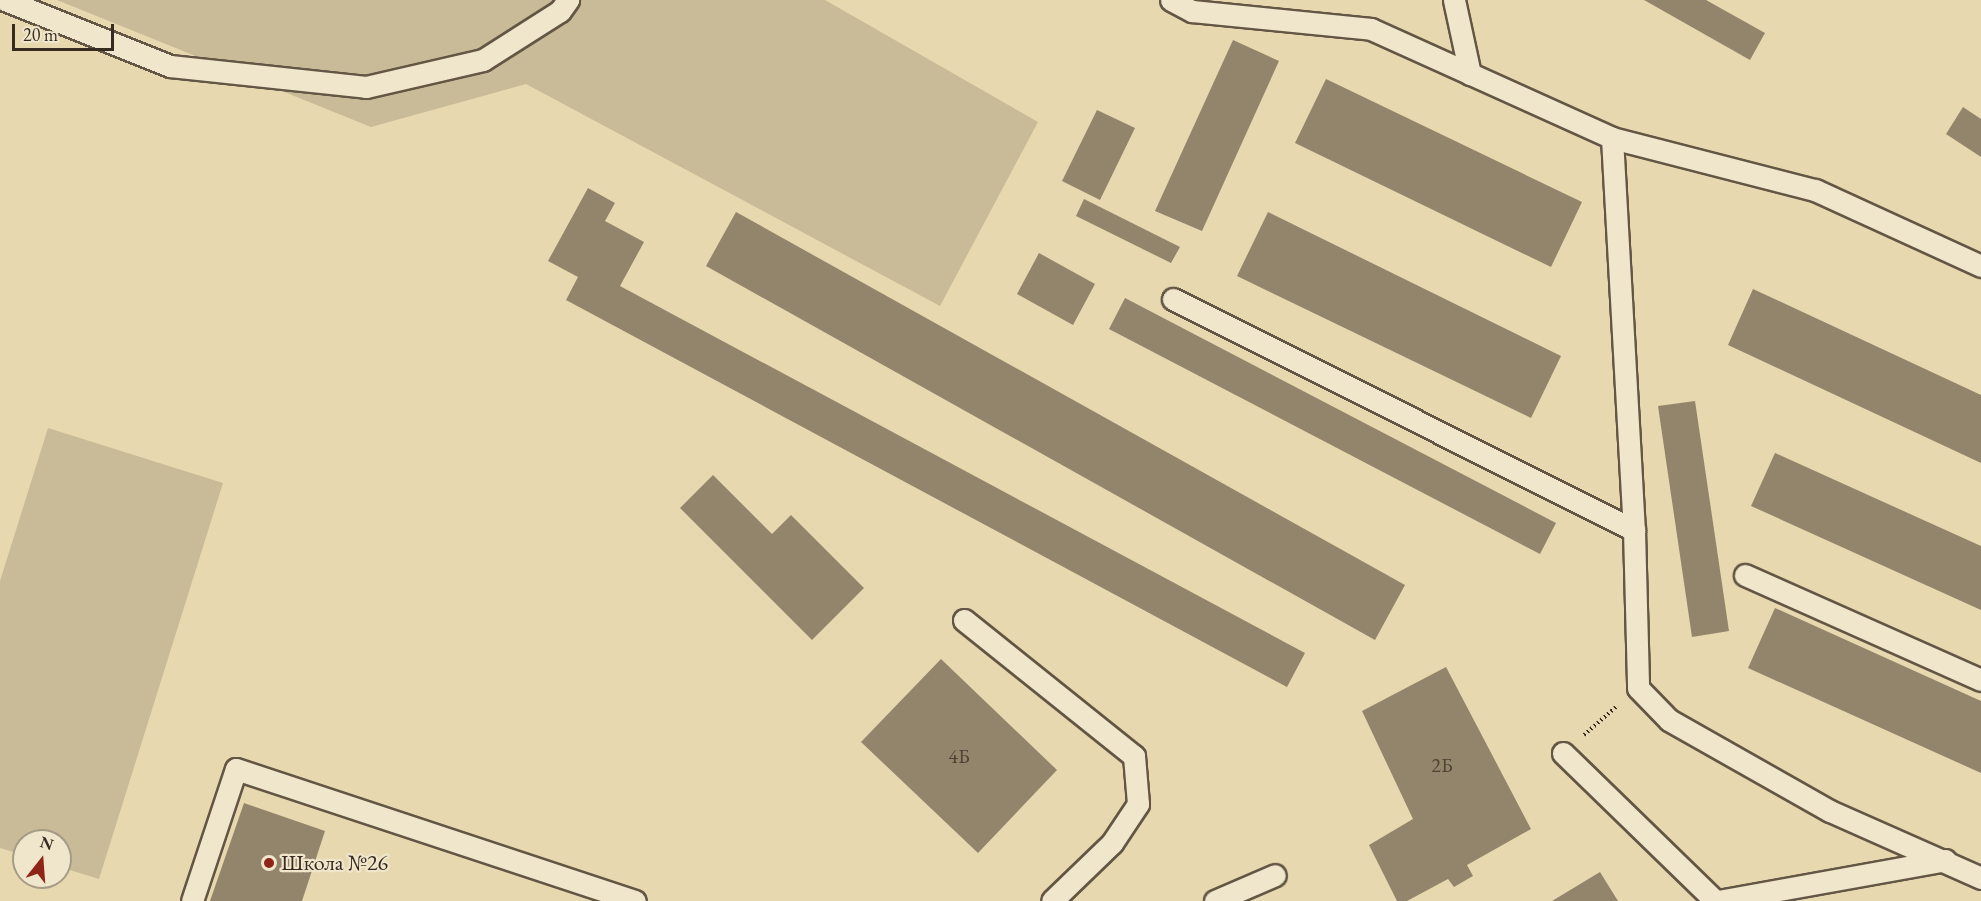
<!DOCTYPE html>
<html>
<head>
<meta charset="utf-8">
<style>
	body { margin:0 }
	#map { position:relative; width:1981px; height:901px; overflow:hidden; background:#e7d8af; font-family:"EB Garamond",serif }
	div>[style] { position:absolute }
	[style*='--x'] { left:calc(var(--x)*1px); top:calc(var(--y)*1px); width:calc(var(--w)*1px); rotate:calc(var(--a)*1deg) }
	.green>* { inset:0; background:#c9bb97 }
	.building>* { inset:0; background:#93856b }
	.path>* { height:4px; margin-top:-2px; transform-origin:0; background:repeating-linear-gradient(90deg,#372b21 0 1.5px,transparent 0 4.5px) }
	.roads { filter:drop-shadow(2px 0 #635644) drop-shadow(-2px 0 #635644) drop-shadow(0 2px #635644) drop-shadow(0 -2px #635644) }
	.lane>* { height:21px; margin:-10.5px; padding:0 10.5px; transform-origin:10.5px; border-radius:10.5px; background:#efe6cb }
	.dots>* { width:16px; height:16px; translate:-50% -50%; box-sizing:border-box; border:3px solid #efe6cb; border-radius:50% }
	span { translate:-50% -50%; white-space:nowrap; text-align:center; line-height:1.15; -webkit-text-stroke:4.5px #efe6cb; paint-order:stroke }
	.number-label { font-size:20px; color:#4e4234 }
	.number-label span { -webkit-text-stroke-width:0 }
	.poi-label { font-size:22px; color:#372b21 }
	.left { translate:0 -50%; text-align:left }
	.north { position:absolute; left:12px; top:829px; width:60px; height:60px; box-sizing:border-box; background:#efe6cb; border:2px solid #a59b87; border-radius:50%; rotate:17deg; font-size:16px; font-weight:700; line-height:24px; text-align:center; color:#372b21 }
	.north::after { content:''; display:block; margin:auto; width:21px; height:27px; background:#8f2418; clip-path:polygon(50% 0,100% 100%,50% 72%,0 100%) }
	.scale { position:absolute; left:12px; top:24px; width:102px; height:27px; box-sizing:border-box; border:3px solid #372b21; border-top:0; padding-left:8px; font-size:18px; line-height:21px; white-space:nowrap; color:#372b21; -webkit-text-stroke:4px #efe6cb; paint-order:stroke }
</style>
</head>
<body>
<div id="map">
	<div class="green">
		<div style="clip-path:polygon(57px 0,825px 0,1038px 122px,940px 306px,526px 84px,371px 127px)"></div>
		<div style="clip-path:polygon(48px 428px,223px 483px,99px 879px,60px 867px,60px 841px,24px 841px,24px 855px,0 848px,0 581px)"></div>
	</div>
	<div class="building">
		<div style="clip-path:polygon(1644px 0,1706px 0,1765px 33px,1750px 60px)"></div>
		<div style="clip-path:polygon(1233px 40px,1279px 61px,1202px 231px,1155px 211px)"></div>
		<div style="clip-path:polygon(1326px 79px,1582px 202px,1551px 267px,1295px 143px)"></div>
		<div style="clip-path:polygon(1963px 107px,1981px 119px,1981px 157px,1946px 134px)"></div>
		<div style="clip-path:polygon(1097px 110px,1135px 128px,1100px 200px,1062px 181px)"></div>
		<div style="clip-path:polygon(588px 188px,615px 203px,605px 221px,644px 242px,620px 286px,1305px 653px,1287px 687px,566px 300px,578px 277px,548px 261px)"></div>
		<div style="clip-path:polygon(1084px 199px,1180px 247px,1171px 263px,1076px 216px)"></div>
		<div style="clip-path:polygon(736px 212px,1405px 585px,1375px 640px,706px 266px)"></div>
		<div style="clip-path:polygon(1268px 212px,1561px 356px,1531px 418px,1237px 276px)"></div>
		<div style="clip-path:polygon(1039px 253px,1095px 284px,1073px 325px,1017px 294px)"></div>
		<div style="clip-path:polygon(1753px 289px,1981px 395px,1981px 463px,1728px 345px)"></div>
		<div style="clip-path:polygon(1125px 298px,1556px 523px,1540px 554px,1109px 329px)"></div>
		<div style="clip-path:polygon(1695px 401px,1729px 631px,1692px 637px,1658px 406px)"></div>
		<div style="clip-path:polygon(1775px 453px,1981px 546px,1981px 610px,1751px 506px)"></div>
		<div style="clip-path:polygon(713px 475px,772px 534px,791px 515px,864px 588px,812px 640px,680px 508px)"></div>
		<div style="clip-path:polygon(1775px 608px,1981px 701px,1981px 773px,1748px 668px)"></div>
		<div style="clip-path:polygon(941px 659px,1057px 770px,978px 853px,861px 742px)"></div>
		<div style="clip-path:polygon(1446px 667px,1531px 829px,1467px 865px,1473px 876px,1454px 887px,1448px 879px,1407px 901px,1397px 901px,1369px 845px,1413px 819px,1362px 711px)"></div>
		<div style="clip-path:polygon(244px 803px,325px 831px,302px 901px,210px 901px)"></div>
		<div style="clip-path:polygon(1600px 872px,1618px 901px,1552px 901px)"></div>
	</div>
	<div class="path">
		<div style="--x:1584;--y:735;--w:44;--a:-41.3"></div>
	</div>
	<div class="roads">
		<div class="lane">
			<div style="--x:5;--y:0;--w:178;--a:21.8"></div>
			<div style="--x:170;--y:66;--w:197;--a:6.1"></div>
			<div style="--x:366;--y:87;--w:120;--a:-13"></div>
			<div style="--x:483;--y:60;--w:91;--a:-32.5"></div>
			<div style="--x:560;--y:11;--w:14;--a:-54"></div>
			<div style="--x:1171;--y:0;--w:24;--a:28"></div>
			<div style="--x:1192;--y:11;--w:180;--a:5.7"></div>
			<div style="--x:1371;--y:29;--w:265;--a:24.3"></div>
			<div style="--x:1612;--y:138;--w:210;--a:14.4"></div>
			<div style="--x:1815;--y:190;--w:183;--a:24.6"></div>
			<div style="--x:1454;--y:0;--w:76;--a:77.8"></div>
			<div style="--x:1612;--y:138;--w:393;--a:86.8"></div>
			<div style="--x:1634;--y:530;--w:158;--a:88.5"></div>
			<div style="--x:1638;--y:688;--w:45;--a:45.9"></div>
			<div style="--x:1669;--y:720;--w:185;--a:29.5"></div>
			<div style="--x:1830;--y:811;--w:165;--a:23.9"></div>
			<div style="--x:1173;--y:299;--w:516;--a:26.61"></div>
			<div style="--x:1745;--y:575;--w:258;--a:24"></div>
			<div style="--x:964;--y:620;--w:218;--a:38.7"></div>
			<div style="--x:1134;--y:756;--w:48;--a:85.2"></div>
			<div style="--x:1138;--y:804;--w:47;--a:123.7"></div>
			<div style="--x:1112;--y:843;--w:83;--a:136"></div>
			<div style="--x:1563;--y:753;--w:212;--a:44.2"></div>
			<div style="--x:192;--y:901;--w:139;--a:-71.6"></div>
			<div style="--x:236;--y:769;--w:420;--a:18.3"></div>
			<div style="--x:1215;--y:901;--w:65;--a:-23.4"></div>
			<div style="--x:1718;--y:901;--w:231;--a:-10.2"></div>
		</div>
	</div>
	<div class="dots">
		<div style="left:269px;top:863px;background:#8f2418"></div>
	</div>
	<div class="number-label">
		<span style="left:959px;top:756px">4Б</span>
		<span style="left:1442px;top:765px">2Б</span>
	</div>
	<div class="poi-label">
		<span class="left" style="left:281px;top:863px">Школа №26</span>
	</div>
	<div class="north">N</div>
	<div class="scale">20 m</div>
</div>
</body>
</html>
